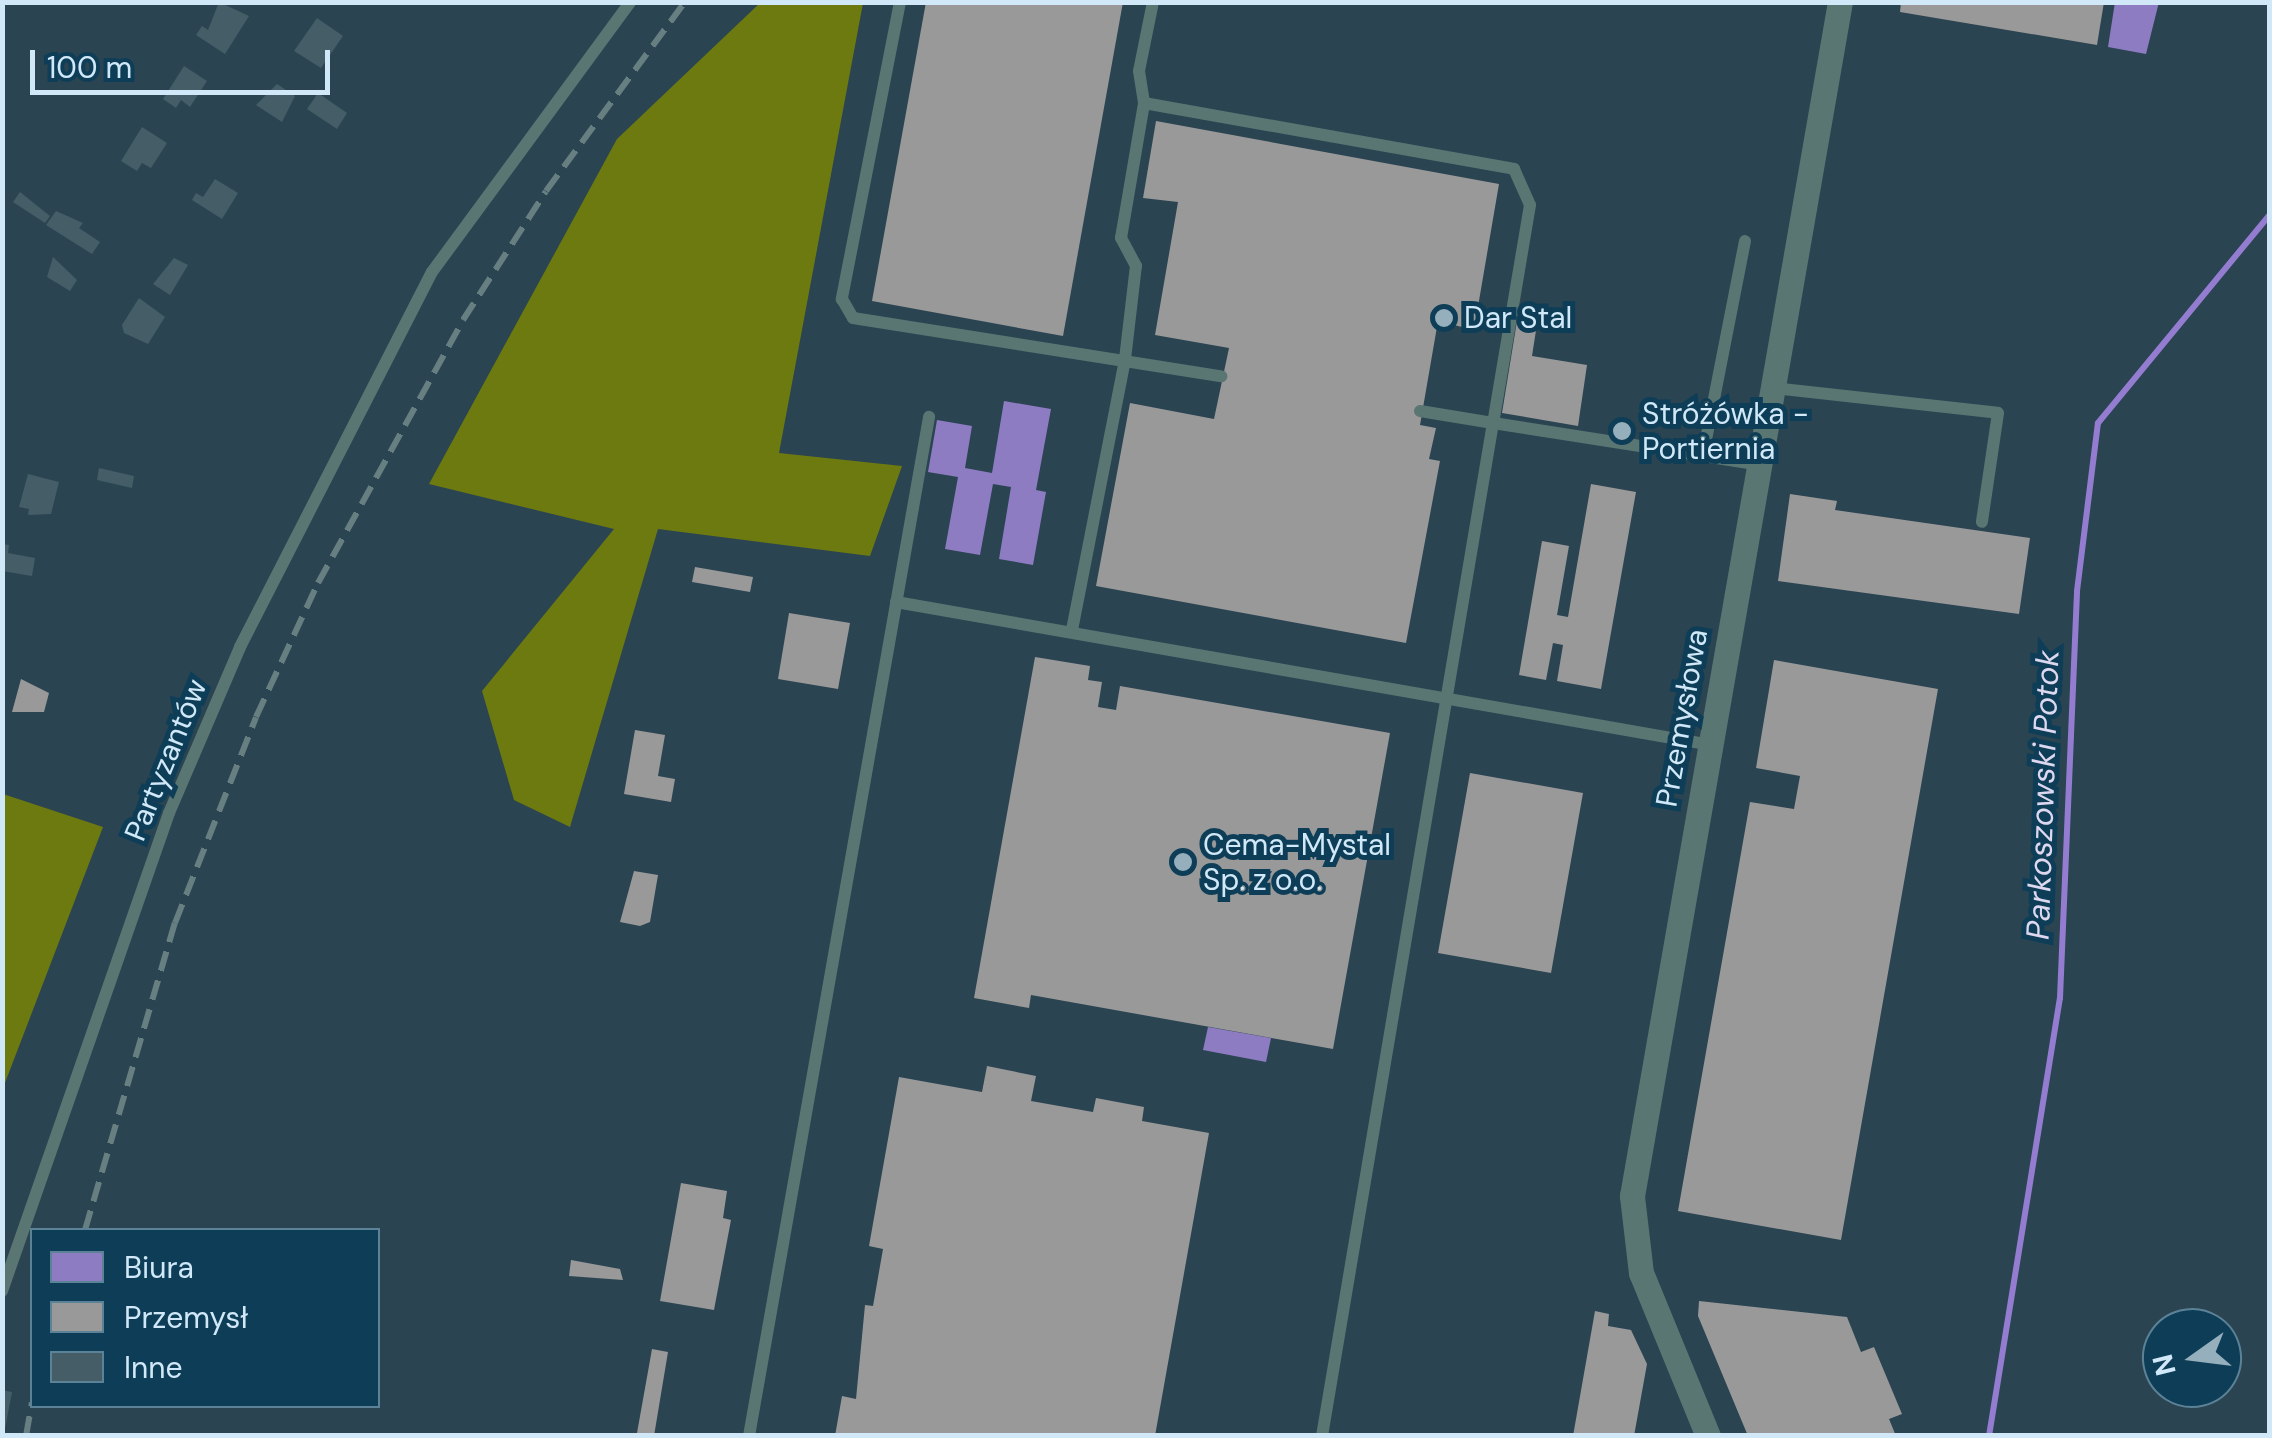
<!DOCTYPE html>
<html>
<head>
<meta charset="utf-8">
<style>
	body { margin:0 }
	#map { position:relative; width:2272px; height:1438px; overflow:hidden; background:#2b4452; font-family:"DM Sans",sans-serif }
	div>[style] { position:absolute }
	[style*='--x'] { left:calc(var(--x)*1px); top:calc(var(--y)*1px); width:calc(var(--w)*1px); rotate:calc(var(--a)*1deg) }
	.forest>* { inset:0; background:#6d7a0f }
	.offices>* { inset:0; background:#8e7cc3 }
	.industry>* { inset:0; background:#999 }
	.stream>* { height:6px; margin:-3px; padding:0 3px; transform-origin:3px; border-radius:3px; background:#947dd0 }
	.building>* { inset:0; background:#445d67 }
	.lane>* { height:12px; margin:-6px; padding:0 6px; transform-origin:6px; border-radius:6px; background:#5a7672 }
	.street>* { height:25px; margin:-12.5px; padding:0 12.5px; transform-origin:12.5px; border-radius:12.5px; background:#5a7672 }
	.rail>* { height:6px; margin-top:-3px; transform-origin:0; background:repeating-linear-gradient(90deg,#677f81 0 20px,transparent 0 30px) }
	.dots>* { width:28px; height:28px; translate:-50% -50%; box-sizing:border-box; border:5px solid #0e3e57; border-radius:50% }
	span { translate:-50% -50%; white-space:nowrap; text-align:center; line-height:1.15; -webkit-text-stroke:10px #0e3e57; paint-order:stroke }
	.poi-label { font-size:30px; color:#d0e8f7 }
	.left { translate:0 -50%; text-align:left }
	.street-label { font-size:30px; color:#d0e8f7 }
	.water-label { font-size:32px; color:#ddd8ef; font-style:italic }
	.frame { position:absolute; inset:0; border:5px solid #d0e8f7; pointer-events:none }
	.legend { position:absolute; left:30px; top:1228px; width:350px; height:180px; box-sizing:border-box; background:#0e3e57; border:2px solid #5c8297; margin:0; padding:12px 18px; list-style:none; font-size:30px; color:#d0e8f7 }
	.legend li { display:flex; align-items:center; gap:20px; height:50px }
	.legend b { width:50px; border:2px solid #5c8297 }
	.north { position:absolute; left:2142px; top:1308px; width:100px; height:100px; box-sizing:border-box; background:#0e3e57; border:2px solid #5c8297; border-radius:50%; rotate:256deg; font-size:28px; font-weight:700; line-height:40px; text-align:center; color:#d0e8f7 }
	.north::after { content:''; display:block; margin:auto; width:35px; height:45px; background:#96afbd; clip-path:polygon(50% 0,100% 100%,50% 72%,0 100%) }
	.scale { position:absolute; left:30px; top:50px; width:300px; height:45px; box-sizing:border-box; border:5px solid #d0e8f7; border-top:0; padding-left:12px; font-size:30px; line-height:35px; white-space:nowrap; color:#d0e8f7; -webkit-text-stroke:8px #0e3e57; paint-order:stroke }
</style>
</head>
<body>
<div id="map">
	<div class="forest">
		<div style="clip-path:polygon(761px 2px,863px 3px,779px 453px,902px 466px,870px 556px,658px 529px,570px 827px,514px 800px,482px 691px,614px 529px,429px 484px,617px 139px)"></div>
		<div style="clip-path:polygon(3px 794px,103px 827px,3px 1088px,2px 794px)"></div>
	</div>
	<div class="offices">
		<div style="clip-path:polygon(2115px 2px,2159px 2px,2146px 54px,2108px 47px)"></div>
		<div style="clip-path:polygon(1004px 401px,1051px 409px,1036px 490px,1046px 492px,1033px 565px,999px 559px,1011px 487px,993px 484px,980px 555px,945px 549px,958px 477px,928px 472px,937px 420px,972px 426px,965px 468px,992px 473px)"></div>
		<div style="clip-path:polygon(1208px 1027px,1271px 1038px,1266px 1062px,1203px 1050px)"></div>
	</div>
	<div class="industry">
		<div style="clip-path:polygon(926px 2px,1123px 2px,1063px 336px,872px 301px)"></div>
		<div style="clip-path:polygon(1901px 2px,2104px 2px,2097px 45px,1900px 12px)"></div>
		<div style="clip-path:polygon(1156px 121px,1499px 184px,1474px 330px,1438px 321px,1420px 425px,1436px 428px,1429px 459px,1440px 461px,1406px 643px,1096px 586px,1130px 403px,1214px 419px,1229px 348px,1155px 335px,1178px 202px,1143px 198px)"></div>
		<div style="clip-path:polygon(1517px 321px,1537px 324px,1532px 356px,1587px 365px,1578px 426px,1502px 413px)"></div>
		<div style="clip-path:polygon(1591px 484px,1636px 492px,1601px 689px,1557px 681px,1563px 645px,1553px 643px,1546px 680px,1519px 675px,1542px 541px,1569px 546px,1557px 615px,1568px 617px)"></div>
		<div style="clip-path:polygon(1790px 494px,1837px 501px,1835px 510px,2030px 538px,2019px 614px,1778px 581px)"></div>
		<div style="clip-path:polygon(695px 567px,753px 577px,750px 592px,692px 582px)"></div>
		<div style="clip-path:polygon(789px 613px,850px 623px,838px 689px,778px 679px)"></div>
		<div style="clip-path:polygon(1035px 657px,1090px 666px,1088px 680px,1102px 682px,1098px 707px,1116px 710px,1120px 686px,1390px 733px,1333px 1049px,1031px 995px,1029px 1008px,974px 998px)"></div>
		<div style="clip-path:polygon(1774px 660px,1938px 689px,1841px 1240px,1678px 1211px,1750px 802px,1794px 809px,1800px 776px,1756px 768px)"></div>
		<div style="clip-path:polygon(21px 679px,49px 693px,44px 712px,12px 712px)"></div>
		<div style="clip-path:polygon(635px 730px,665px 735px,658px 776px,675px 779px,671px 802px,624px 794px)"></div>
		<div style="clip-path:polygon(1470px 773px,1583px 793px,1551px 973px,1438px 953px)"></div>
		<div style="clip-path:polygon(634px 871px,658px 875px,650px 922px,640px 926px,620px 922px)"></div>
		<div style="clip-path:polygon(987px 1066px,1036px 1076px,1031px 1101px,1093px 1112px,1096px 1098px,1144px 1107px,1142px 1121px,1209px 1133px,1155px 1436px,835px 1436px,842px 1396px,856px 1399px,865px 1305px,873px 1306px,883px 1249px,869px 1246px,899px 1077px,982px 1092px)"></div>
		<div style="clip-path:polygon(681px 1183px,727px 1191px,723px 1218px,731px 1220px,714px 1310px,660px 1301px)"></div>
		<div style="clip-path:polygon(571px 1260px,620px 1269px,623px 1280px,569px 1276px)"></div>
		<div style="clip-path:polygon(1699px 1301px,1847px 1317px,1861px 1352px,1874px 1347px,1902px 1414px,1889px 1419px,1896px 1436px,1748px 1436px,1698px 1316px)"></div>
		<div style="clip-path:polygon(1595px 1311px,1609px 1314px,1608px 1326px,1631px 1330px,1647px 1364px,1634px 1436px,1573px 1436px)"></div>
		<div style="clip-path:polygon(652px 1349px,668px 1352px,654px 1436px,637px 1433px)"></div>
	</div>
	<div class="stream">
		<div style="--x:1989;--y:1436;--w:444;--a:-80.8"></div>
		<div style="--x:2060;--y:998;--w:407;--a:-87.6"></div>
		<div style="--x:2077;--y:591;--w:169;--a:-82.9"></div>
		<div style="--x:2098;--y:423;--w:271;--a:-50.5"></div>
	</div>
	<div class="building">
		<div style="clip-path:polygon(219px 2px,249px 16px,225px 54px,196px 35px,202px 26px,208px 30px)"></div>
		<div style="clip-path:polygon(317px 18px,343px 36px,321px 68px,294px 51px)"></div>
		<div style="clip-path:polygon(184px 66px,207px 81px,190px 107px,181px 100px,176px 108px,163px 99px)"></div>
		<div style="clip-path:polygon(277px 84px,295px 96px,282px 122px,256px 105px)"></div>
		<div style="clip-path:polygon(318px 93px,347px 113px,337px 129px,307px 109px)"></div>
		<div style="clip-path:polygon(142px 127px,167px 143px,151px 168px,142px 163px,137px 171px,121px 161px)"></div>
		<div style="clip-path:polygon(215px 179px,238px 193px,222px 219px,192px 200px,196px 193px,203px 197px)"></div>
		<div style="clip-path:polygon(20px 192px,50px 216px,45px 223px,13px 202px)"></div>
		<div style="clip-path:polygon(56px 211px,83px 223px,79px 228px,100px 242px,92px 254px,46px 225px)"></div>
		<div style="clip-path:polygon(53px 257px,77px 280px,70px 291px,47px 277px)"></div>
		<div style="clip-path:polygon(174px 258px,188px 265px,170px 295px,153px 284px)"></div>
		<div style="clip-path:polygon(139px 298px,165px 317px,148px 344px,124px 333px,122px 325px)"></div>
		<div style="clip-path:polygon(99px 468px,134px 476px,132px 488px,97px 480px)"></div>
		<div style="clip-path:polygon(28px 474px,59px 482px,51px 514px,28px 515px,29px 509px,19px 507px)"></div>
		<div style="clip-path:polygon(2px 544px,9px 545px,8px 553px,35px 558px,32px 576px,2px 571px)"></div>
		<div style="clip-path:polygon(2px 1390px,12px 1392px,4px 1434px,2px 1434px)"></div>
	</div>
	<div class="lane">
		<div style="--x:900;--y:2;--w:303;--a:101.1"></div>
		<div style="--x:842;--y:299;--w:22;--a:60"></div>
		<div style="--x:853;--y:318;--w:373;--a:9"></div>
		<div style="--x:1153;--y:2;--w:70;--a:101.5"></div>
		<div style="--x:1139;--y:71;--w:32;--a:81"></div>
		<div style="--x:1144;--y:103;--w:376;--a:10.1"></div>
		<div style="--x:1514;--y:169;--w:39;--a:66"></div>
		<div style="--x:1530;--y:205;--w:221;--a:99.6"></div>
		<div style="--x:1493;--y:423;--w:270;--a:8.9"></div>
		<div style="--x:1773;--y:388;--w:226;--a:6.3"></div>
		<div style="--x:1998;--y:413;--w:110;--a:98.4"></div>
		<div style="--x:1703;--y:455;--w:218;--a:-78.9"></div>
		<div style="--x:896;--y:602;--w:827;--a:9.95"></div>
		<div style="--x:1072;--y:630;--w:276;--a:-78.9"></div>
		<div style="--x:1125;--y:359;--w:94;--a:-83.3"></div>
		<div style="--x:1136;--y:266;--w:32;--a:-118"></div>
		<div style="--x:1121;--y:238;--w:137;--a:-80.3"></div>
		<div style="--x:2;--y:1291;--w:506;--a:-70.74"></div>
		<div style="--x:169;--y:813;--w:181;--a:-66.8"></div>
		<div style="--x:240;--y:647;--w:421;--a:-62.9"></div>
		<div style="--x:432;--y:272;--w:335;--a:-53.7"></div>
		<div style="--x:749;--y:1436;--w:1035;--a:-79.98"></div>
		<div style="--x:1322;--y:1436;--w:1027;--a:-80.42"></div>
		<div style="--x:1493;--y:423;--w:74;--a:-170.7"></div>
	</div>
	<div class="street">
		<div style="--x:1708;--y:1436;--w:176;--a:-112.3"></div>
		<div style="--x:1641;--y:1273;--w:78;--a:-96.7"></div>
		<div style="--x:1632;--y:1196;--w:1212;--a:-80.12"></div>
	</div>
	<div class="rail">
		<div style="--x:85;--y:1230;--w:320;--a:-73.7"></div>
		<div style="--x:175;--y:923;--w:221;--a:-68.5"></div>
		<div style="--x:256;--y:717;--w:148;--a:-65.2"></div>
		<div style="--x:318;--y:583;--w:300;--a:-61.1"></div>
		<div style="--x:463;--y:320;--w:153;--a:-57.2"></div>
		<div style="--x:546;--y:191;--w:235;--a:-53.7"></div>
		<div style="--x:26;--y:1436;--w:34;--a:-80"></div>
	</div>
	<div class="dots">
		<div style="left:1444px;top:318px;background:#96afbd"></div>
		<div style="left:1622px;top:431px;background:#96afbd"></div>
		<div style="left:1183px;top:862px;background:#96afbd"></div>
	</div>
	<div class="poi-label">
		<span class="left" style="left:1464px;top:318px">Dar Stal</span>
		<span class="left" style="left:1642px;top:431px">Stróżówka -<br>Portiernia</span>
		<span class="left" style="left:1203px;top:862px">Cema-Mystal<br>Sp. z o.o.</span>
	</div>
	<div class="street-label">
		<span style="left:1682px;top:718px;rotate:-80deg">Przemysłowa</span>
		<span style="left:166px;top:760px;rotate:-68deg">Partyzantów</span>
	</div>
	<div class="water-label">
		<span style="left:2043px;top:795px;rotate:-88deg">Parkoszowski Potok</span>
	</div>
	<div class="frame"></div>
	<ul class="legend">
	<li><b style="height:28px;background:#8e7cc3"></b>Biura</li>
	<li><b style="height:28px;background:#999"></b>Przemysł</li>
	<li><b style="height:28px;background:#445d67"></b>Inne</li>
	</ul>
	<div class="north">N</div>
	<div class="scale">100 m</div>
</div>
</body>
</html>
